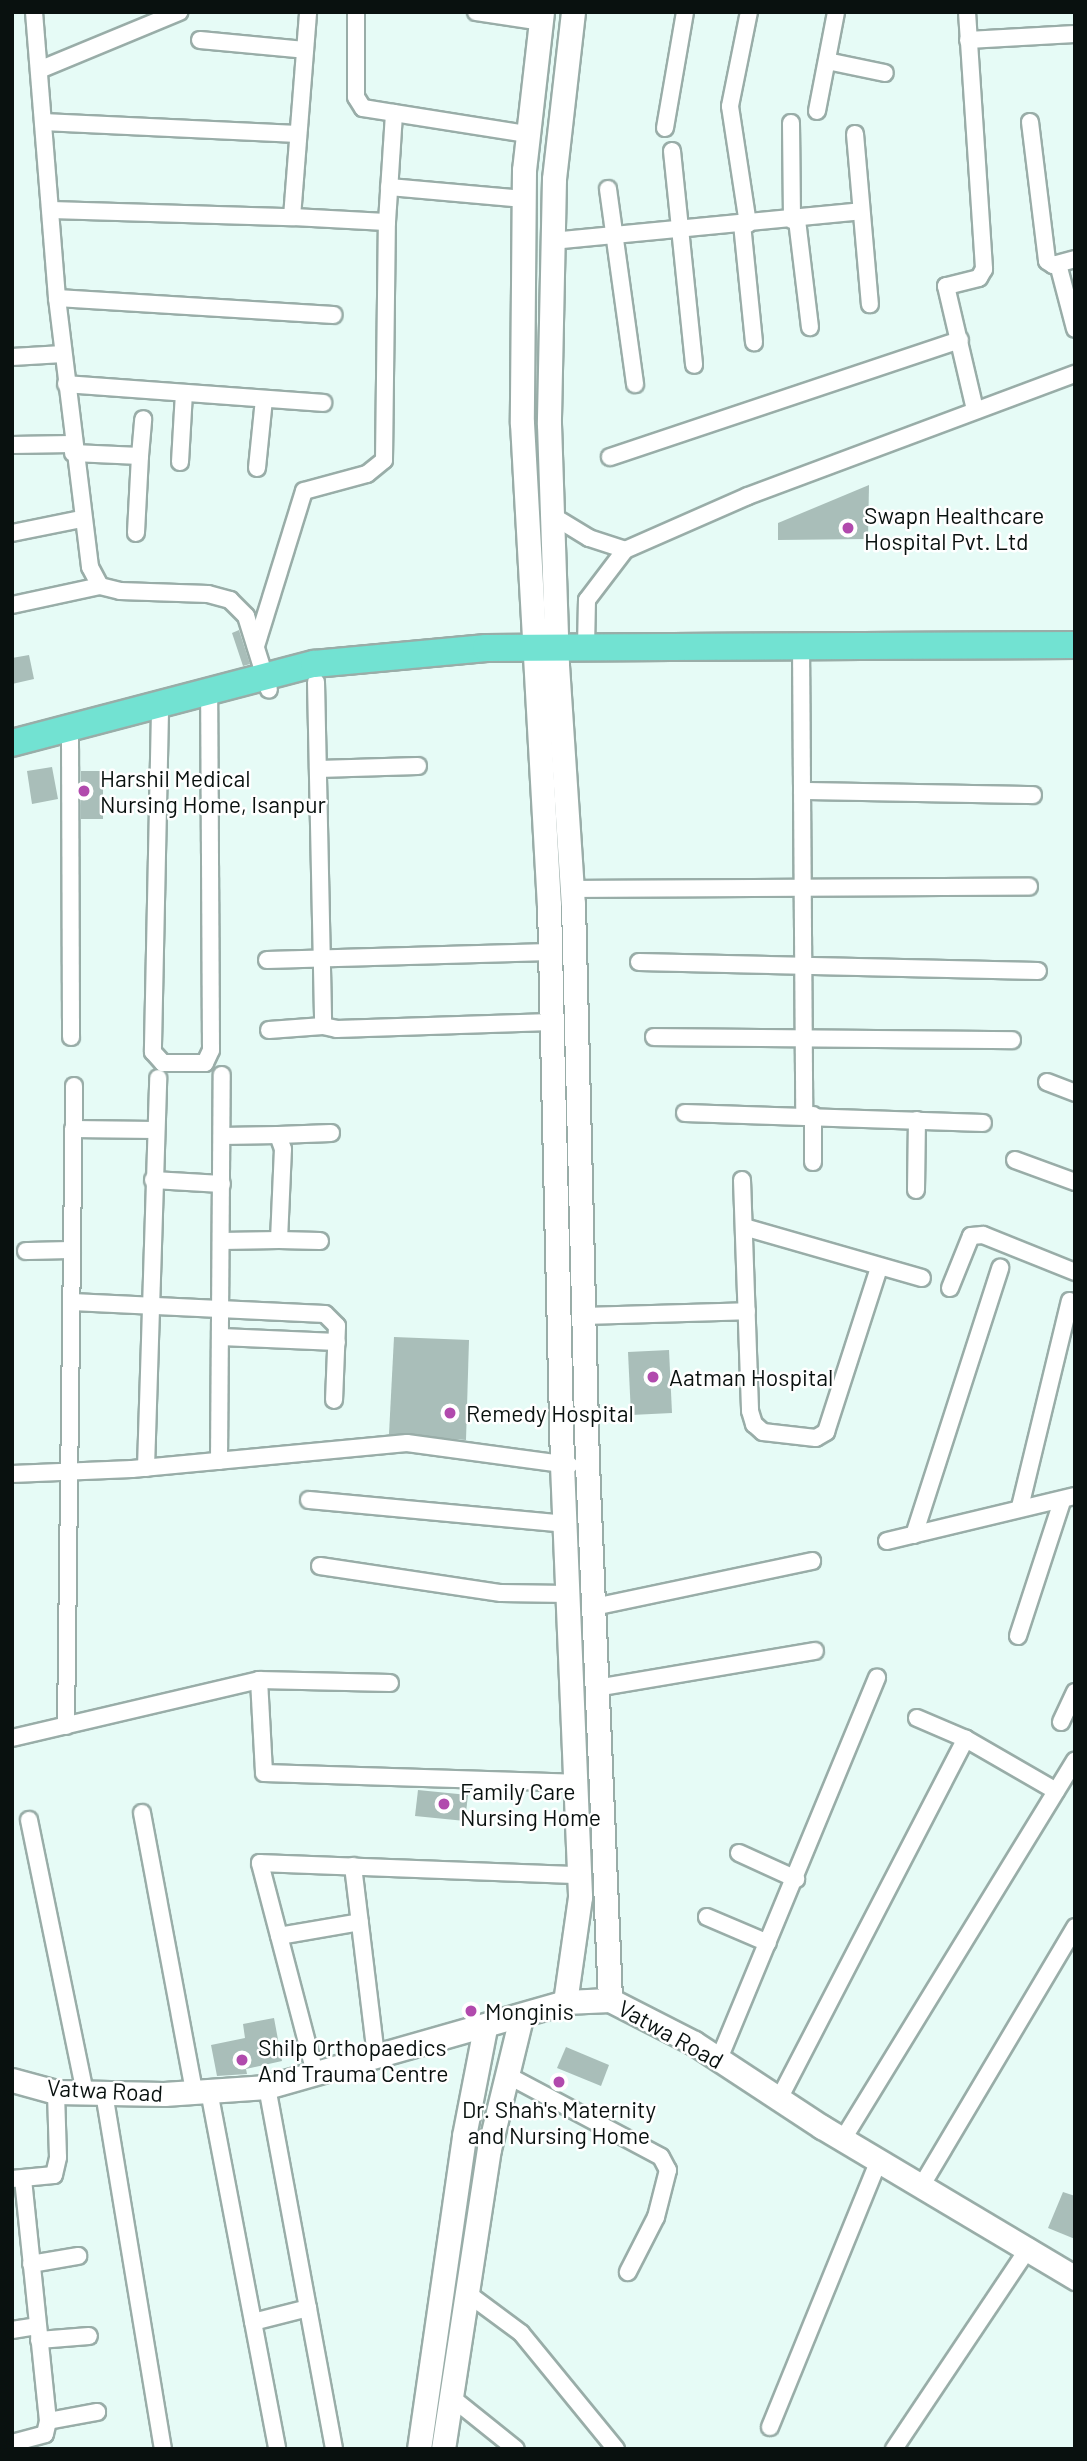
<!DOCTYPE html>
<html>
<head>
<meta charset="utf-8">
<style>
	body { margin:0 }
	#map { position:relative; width:1087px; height:2461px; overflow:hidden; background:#e6fbf6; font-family:Barlow,sans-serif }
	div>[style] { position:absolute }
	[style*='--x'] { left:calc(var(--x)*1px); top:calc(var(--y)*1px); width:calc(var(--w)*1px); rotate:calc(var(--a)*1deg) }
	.building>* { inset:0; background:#a9beb9 }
	.roads { filter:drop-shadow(2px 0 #99ada8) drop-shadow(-2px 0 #99ada8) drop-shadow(0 2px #99ada8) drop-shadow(0 -2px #99ada8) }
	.street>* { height:16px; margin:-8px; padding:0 8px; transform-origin:8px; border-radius:8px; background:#fff }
	.secondary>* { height:23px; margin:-11.5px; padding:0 11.5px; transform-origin:11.5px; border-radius:11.5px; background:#fff }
	.primary>* { height:26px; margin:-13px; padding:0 13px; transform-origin:13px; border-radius:13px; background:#72e2d2 }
	.dots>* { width:19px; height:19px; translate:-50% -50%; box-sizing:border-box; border:4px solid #fff; border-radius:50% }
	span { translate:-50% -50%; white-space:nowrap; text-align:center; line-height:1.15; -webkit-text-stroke:5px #fff; paint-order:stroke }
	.poi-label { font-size:23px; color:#09110f }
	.left { translate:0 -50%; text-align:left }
	.street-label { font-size:23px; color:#09110f }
	.frame { position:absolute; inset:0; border:14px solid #09110f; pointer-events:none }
</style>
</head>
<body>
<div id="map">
	<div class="building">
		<div style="clip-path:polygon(869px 485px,868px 539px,778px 540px,778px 523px)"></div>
		<div style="clip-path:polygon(239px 630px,250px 664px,243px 666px,232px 633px)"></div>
		<div style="clip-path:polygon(29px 655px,34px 679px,12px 684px,12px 658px)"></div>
		<div style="clip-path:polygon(52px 767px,58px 799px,32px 804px,27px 771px)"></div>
		<div style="clip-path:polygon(81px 771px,103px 771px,103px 819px,81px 819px)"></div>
		<div style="clip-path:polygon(394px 1337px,469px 1340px,466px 1440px,389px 1434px)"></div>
		<div style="clip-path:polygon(669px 1350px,672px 1413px,631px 1415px,628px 1352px)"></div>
		<div style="clip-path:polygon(418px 1790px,468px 1795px,465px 1821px,415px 1816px)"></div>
		<div style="clip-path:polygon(274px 2018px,282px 2061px,246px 2069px,247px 2074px,217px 2076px,211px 2045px,245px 2038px,243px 2024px)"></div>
		<div style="clip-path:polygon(566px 2047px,609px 2065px,601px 2086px,557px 2068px)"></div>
		<div style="clip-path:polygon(1063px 2192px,1075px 2196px,1075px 2239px,1048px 2228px)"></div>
	</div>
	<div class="roads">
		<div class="street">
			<div style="--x:34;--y:12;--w:287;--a:85.4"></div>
			<div style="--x:57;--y:298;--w:271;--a:83"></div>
			<div style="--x:90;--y:567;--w:21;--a:62"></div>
			<div style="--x:100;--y:586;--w:21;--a:14"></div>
			<div style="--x:120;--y:591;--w:88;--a:2"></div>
			<div style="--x:208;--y:594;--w:23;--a:15"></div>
			<div style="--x:230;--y:600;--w:23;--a:45"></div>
			<div style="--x:246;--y:616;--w:77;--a:72.7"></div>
			<div style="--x:356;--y:12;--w:85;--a:90"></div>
			<div style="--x:356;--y:97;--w:13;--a:58"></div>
			<div style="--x:363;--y:108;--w:31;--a:9"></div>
			<div style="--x:476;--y:12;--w:66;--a:8.7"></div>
			<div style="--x:967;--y:12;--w:258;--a:86.2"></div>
			<div style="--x:984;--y:269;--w:10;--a:119"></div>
			<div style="--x:979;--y:278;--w:34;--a:166"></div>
			<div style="--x:946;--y:286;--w:127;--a:76.8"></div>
			<div style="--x:200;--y:40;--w:105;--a:5.4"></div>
			<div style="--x:968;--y:40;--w:107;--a:-3.2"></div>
			<div style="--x:827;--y:61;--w:59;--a:11.7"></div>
			<div style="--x:39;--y:70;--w:152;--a:-22.5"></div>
			<div style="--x:817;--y:111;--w:101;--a:-79.1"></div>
			<div style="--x:43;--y:122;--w:255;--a:2.7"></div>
			<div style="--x:1030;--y:122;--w:140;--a:83"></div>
			<div style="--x:1047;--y:261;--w:7;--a:34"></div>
			<div style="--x:1053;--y:265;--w:23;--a:-15"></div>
			<div style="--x:791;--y:123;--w:97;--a:89.4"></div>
			<div style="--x:665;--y:128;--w:118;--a:-80.2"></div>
			<div style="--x:855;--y:134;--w:171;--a:85"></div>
			<div style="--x:672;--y:151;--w:215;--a:84.1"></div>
			<div style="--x:389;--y:187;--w:136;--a:5.1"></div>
			<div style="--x:608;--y:189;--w:197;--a:82.1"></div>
			<div style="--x:51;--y:210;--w:241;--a:1.7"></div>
			<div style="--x:292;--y:217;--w:206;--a:-85.5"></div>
			<div style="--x:292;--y:217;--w:95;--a:3"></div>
			<div style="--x:797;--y:220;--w:108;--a:83.1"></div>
			<div style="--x:742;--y:224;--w:119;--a:84.2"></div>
			<div style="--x:748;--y:224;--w:119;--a:-98.7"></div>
			<div style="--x:730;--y:106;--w:96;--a:-78.6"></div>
			<div style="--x:552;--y:241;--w:310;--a:-5.5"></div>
			<div style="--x:1058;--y:264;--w:67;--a:75.3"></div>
			<div style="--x:57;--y:298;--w:277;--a:3.5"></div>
			<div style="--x:12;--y:357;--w:51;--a:-3.4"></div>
			<div style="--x:66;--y:384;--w:258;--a:4.2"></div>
			<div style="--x:12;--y:445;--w:60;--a:-1"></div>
			<div style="--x:73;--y:453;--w:67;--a:2.6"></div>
			<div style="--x:140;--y:456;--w:77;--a:93"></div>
			<div style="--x:140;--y:456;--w:37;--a:-85"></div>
			<div style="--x:610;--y:457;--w:369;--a:-18.5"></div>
			<div style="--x:180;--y:462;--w:69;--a:-86.7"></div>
			<div style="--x:257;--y:468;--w:69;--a:-84.2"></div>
			<div style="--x:553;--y:516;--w:42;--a:31.4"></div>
			<div style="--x:589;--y:538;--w:38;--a:18"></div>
			<div style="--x:625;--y:550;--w:134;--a:-23.7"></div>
			<div style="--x:748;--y:496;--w:349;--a:-20.5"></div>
			<div style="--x:12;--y:533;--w:70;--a:-11.5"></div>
			<div style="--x:12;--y:605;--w:90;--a:-12.2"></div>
			<div style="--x:801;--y:645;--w:470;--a:89.6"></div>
			<div style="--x:256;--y:646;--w:162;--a:-72.8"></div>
			<div style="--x:304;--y:491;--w:65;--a:-15.1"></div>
			<div style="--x:367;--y:474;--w:22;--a:-39"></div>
			<div style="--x:384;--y:460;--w:238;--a:-89.3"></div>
			<div style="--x:387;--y:222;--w:109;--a:-86.3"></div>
			<div style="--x:394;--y:113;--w:135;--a:9"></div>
			<div style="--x:586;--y:647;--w:47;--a:-88.8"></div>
			<div style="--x:587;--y:600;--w:63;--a:-52.8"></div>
			<div style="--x:316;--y:682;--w:344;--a:88.8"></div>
			<div style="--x:323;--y:1026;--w:14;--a:12"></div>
			<div style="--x:337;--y:1029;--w:214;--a:-1.9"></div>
			<div style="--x:160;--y:711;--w:341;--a:91.2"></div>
			<div style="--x:153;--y:1052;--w:15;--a:48"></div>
			<div style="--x:163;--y:1063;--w:42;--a:0"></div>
			<div style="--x:205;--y:1063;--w:14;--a:-65"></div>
			<div style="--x:211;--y:1050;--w:348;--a:-90.3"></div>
			<div style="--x:70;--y:739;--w:298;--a:89.8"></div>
			<div style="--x:318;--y:769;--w:100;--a:-1.7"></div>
			<div style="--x:802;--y:791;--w:231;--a:1"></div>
			<div style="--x:572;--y:889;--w:457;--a:-0.3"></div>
			<div style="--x:267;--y:960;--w:283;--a:-1.6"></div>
			<div style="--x:639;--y:962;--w:399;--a:1.3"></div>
			<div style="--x:269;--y:1030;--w:54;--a:-4.2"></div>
			<div style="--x:654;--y:1037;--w:358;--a:0.5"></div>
			<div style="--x:1047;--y:1082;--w:30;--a:21"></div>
			<div style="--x:685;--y:1113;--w:298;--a:1.9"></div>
			<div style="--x:73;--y:1129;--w:82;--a:0.7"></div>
			<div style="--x:278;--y:1135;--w:53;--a:-2.2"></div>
			<div style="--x:1015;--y:1160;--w:64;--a:20.1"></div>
			<div style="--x:813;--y:1162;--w:47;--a:-90"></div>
			<div style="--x:153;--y:1180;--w:69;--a:3.3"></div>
			<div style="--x:742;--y:1180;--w:231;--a:88"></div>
			<div style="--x:750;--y:1411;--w:14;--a:73"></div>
			<div style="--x:754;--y:1424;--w:12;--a:42"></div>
			<div style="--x:763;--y:1432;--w:53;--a:6.5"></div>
			<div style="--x:816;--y:1438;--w:12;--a:-31"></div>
			<div style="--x:826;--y:1432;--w:172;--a:-72.1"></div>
			<div style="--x:916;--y:1190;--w:70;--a:-89.2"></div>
			<div style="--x:744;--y:1227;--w:185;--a:16"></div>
			<div style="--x:279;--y:1240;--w:41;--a:1.4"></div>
			<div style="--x:221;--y:1241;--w:58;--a:-1"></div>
			<div style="--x:279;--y:1240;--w:91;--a:-87.5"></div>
			<div style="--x:283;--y:1149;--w:15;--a:-110"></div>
			<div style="--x:278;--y:1135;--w:56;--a:179"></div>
			<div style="--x:26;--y:1251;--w:46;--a:-1.2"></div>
			<div style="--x:950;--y:1288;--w:56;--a:-68"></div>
			<div style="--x:971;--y:1236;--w:12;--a:-5"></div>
			<div style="--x:983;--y:1235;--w:99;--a:21.9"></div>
			<div style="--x:72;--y:1302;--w:253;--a:2.7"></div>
			<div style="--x:325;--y:1314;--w:17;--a:45"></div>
			<div style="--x:337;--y:1326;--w:74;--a:92.3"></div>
			<div style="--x:583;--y:1316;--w:164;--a:-1.7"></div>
			<div style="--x:221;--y:1337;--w:116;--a:2.5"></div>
			<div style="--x:219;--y:1461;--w:386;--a:-89.6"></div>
			<div style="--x:146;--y:1468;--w:390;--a:-88.2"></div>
			<div style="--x:12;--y:1474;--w:120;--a:-2.4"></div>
			<div style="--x:132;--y:1469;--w:276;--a:-5.4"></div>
			<div style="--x:407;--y:1443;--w:164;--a:7.7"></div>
			<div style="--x:309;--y:1500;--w:259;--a:5.3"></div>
			<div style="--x:1020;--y:1507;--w:212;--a:-76.4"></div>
			<div style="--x:914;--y:1535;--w:281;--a:-72.1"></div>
			<div style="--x:887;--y:1541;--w:193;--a:-13.5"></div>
			<div style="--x:320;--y:1566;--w:183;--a:8.5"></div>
			<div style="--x:501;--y:1593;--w:67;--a:0.9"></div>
			<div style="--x:594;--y:1607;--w:223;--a:-11.9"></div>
			<div style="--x:1018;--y:1636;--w:142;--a:-71.9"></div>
			<div style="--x:259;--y:1680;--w:93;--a:86.9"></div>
			<div style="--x:264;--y:1773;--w:311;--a:1.8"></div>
			<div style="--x:596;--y:1688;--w:222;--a:-9.6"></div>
			<div style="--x:917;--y:1718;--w:53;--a:23.2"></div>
			<div style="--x:966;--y:1739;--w:104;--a:30"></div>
			<div style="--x:1061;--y:1722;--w:33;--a:-65"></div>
			<div style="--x:66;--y:1726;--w:640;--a:-89.28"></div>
			<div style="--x:12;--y:1738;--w:254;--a:-13.2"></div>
			<div style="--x:259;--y:1680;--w:131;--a:1.3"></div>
			<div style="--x:142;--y:1813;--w:284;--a:79.4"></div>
			<div style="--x:29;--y:1820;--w:279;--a:78.4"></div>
			<div style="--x:739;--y:1853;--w:63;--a:24.5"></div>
			<div style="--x:353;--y:1866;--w:191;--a:83.1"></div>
			<div style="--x:707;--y:1917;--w:66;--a:23.1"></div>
			<div style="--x:279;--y:1936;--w:82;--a:-9.8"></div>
			<div style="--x:719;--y:2059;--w:413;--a:-67.5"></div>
			<div style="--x:315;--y:2073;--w:217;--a:-104.7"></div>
			<div style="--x:260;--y:1863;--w:319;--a:2.2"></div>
			<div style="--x:507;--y:2075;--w:174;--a:28"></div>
			<div style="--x:661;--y:2157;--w:15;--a:62"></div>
			<div style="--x:668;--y:2170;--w:49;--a:104.3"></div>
			<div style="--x:656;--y:2217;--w:62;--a:117"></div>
			<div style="--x:267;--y:2087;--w:368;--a:79.5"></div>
			<div style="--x:209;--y:2091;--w:364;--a:79.2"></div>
			<div style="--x:104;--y:2093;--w:361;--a:80.6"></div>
			<div style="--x:779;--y:2099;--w:406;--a:-62.6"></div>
			<div style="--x:843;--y:2139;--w:444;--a:-58.5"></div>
			<div style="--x:12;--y:2179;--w:42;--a:-5.4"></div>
			<div style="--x:54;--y:2175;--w:18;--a:-77"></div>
			<div style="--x:58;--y:2157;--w:65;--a:-91.8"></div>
			<div style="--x:922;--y:2185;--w:300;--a:-59.3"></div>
			<div style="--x:31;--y:2264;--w:48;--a:-9.7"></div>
			<div style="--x:467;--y:2293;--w:67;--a:36.5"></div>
			<div style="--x:521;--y:2333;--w:150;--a:50.7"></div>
			<div style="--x:253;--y:2322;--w:57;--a:-14.3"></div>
			<div style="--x:12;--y:2330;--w:25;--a:-9"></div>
			<div style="--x:39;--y:2340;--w:50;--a:-4.6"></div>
			<div style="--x:451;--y:2397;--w:83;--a:38.7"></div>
			<div style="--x:48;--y:2421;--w:50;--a:-10.4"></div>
			<div style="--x:770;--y:2427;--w:288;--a:-67.8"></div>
			<div style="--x:12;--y:2443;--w:34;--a:-15"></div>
			<div style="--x:45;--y:2434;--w:13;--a:-77"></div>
			<div style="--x:48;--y:2421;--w:243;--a:-95.9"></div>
			<div style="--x:894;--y:2449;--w:243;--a:-56.2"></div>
		</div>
		<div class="secondary">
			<div style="--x:542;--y:12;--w:159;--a:96.5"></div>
			<div style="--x:524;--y:170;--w:253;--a:90.5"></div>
			<div style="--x:522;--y:423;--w:483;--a:86.8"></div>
			<div style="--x:549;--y:905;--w:560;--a:88.67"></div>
			<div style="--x:562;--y:1465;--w:432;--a:87.6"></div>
			<div style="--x:580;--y:1897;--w:106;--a:98.1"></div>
			<div style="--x:573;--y:12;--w:168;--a:96.5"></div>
			<div style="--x:554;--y:179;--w:245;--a:91.2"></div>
			<div style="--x:549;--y:424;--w:241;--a:88.1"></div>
			<div style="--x:557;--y:665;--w:240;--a:86.2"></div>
			<div style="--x:573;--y:904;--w:560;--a:88.57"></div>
			<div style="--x:587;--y:1464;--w:536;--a:87.54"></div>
			<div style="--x:12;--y:2080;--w:46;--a:15.3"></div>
			<div style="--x:56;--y:2092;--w:108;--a:1.1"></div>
			<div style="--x:164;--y:2094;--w:103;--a:-3.9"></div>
			<div style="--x:267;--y:2087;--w:310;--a:-15.9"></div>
			<div style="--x:565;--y:2002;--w:45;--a:-2.5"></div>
			<div style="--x:610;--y:2000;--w:94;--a:27.1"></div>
			<div style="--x:694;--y:2043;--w:153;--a:33.3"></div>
			<div style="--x:822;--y:2127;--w:295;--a:30.8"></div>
			<div style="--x:419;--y:2449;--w:316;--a:-81.8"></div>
			<div style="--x:464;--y:2136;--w:110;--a:-79"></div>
			<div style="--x:443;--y:2449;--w:304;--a:-81.3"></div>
			<div style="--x:489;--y:2149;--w:135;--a:-76.3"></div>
		</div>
		<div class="primary">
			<div style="--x:12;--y:743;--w:312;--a:-14.7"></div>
			<div style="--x:314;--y:664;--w:173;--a:-5.3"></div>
			<div style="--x:486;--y:648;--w:589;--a:-0.29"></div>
		</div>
	</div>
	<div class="dots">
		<div style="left:848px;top:528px;background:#b14aad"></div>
		<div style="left:84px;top:791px;background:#b14aad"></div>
		<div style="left:653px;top:1377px;background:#b14aad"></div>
		<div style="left:450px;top:1413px;background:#b14aad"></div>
		<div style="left:444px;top:1804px;background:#b14aad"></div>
		<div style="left:471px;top:2011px;background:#b14aad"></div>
		<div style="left:242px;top:2060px;background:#b14aad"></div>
		<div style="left:559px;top:2082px;background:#b14aad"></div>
	</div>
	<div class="poi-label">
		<span class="left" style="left:864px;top:528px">Swapn Healthcare<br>Hospital Pvt. Ltd</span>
		<span class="left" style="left:100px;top:791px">Harshil Medical<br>Nursing Home, Isanpur</span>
		<span class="left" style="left:669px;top:1377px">Aatman Hospital</span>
		<span class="left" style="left:466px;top:1413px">Remedy Hospital</span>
		<span class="left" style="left:460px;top:1804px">Family Care<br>Nursing Home</span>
		<span class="left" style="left:485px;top:2011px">Monginis</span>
		<span class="left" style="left:258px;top:2060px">Shilp Orthopaedics<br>And Trauma Centre</span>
		<span style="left:559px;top:2122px">Dr. Shah's Maternity<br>and Nursing Home</span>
	</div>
	<div class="street-label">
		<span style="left:671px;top:2034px;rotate:29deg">Vatwa Road</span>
		<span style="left:105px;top:2090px;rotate:3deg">Vatwa Road</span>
	</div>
	<div class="frame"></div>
</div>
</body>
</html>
